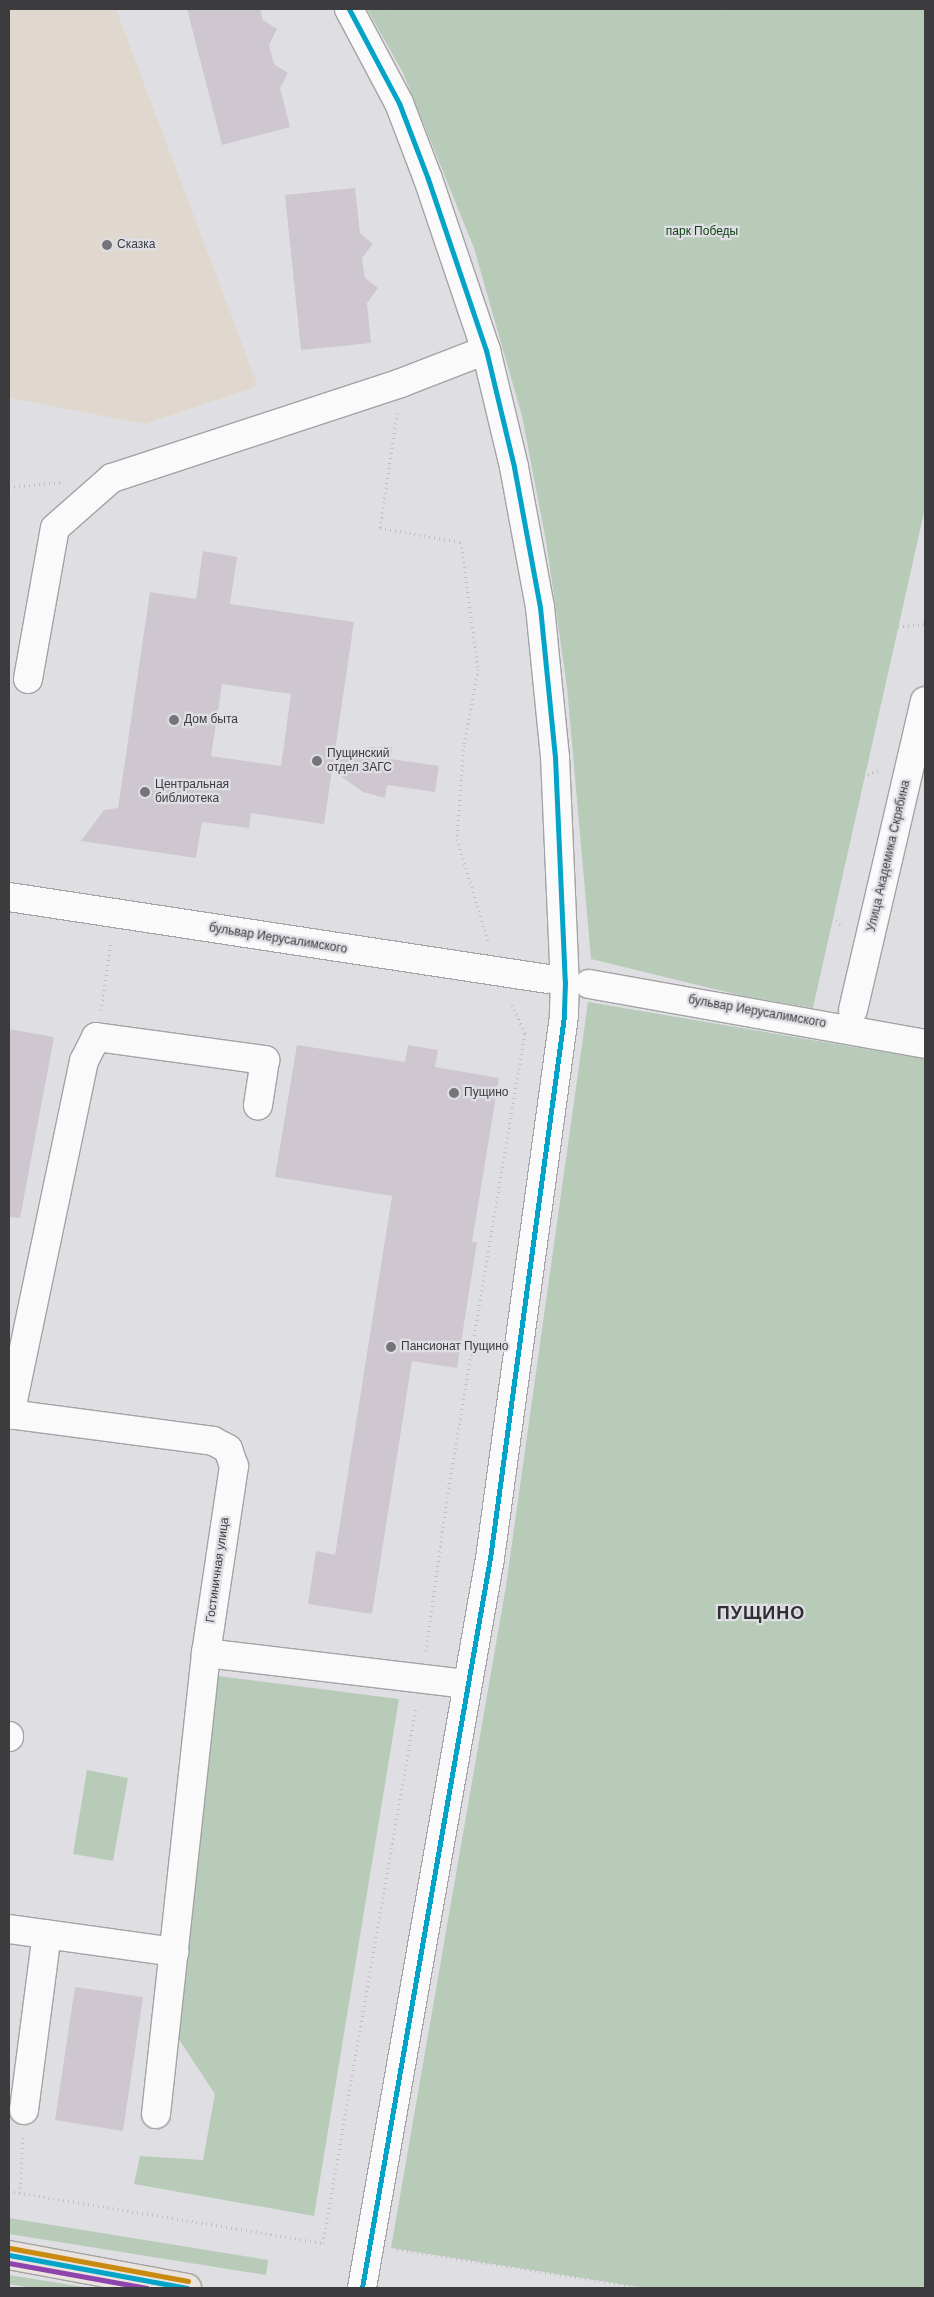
<!DOCTYPE html>
<html>
<head>
<meta charset="utf-8">
<style>
	body { margin:0 }
	#map { position:relative; width:934px; height:2297px; overflow:hidden; background:#dfdfe3; font-family:"DM Sans",sans-serif }
	div>[style] { position:absolute }
	[style*='--x'] { left:calc(var(--x)*1px); top:calc(var(--y)*1px); width:calc(var(--w)*1px); rotate:calc(var(--a)*1deg) }
	.education>* { inset:0; background:#e0d8cf }
	.green>* { inset:0; background:#b7cbb8 }
	.building>* { inset:0; background:#cec7d0 }
	.path>* { height:3px; margin-top:-1.5px; transform-origin:0; background:repeating-linear-gradient(90deg,#bfbfc0 0 1px,transparent 0 5px) }
	.roads { filter:drop-shadow(1px 0 #a3a3a5) drop-shadow(-1px 0 #a3a3a5) drop-shadow(0 1px #a3a3a5) drop-shadow(0 -1px #a3a3a5) }
	.minor>* { height:28px; margin:-14px; padding:0 14px; transform-origin:14px; border-radius:14px; background:#fafafb }
	.major>* { height:28px; margin:-14px; padding:0 14px; transform-origin:14px; border-radius:14px; background:#ebe3de }
	.bus-1>* { height:5px; margin:-2.5px; padding:0 2.5px; transform-origin:2.5px; border-radius:2.5px; background:#03a4c7 }
	.bus-2>* { height:5px; margin:-2.5px; padding:0 2.5px; transform-origin:2.5px; border-radius:2.5px; background:#8e44ad }
	.bus-3>* { height:5px; margin:-2.5px; padding:0 2.5px; transform-origin:2.5px; border-radius:2.5px; background:#c88b10 }
	.dots>* { width:14px; height:14px; translate:-50% -50%; box-sizing:border-box; border:2px solid #dedee4; border-radius:50% }
	span { translate:-50% -50%; white-space:nowrap; text-align:center; line-height:1.15; -webkit-text-stroke:4.5px #dedee4; paint-order:stroke }
	.park-label { font-size:12px; color:#0e4412 }
	.poi-label { font-size:12px; color:#3c3b3e }
	.left { translate:0 -50%; text-align:left }
	.street-label { font-size:12px; color:#3c3b3e }
	.district-label { font-size:18px; color:#2e2e33; font-weight:700; letter-spacing:1px }
	.frame { position:absolute; inset:0; border:10px solid #3c3b3e; pointer-events:none }
</style>
</head>
<body>
<div id="map">
	<div class="education">
		<div style="clip-path:polygon(9px 9px,116px 9px,258px 386px,145px 424px,9px 398px)"></div>
	</div>
	<div class="green">
		<div style="clip-path:polygon(367px 9px,925px 9px,925px 508px,813px 1008px,743px 996px,591px 959px,567px 687px,546px 541px,522px 416px,474px 248px,403px 73px)"></div>
		<div style="clip-path:polygon(588px 1002px,925px 1059px,925px 2288px,646px 2288px,391px 2248px,506px 1586px)"></div>
		<div style="clip-path:polygon(218px 1676px,399px 1699px,314px 2216px,134px 2184px,140px 2156px,203px 2160px,215px 2094px,176px 2035px)"></div>
		<div style="clip-path:polygon(87px 1770px,128px 1778px,113px 1861px,73px 1854px)"></div>
		<div style="clip-path:polygon(9px 2218px,268px 2260px,266px 2275px,9px 2234px)"></div>
		<div style="clip-path:polygon(9px 2275px,90px 2288px,32px 2288px,9px 2284px)"></div>
	</div>
	<div class="building">
		<div style="clip-path:polygon(187px 9px,260px 9px,263px 20px,277px 29px,269px 45px,274px 64px,288px 73px,280px 88px,290px 127px,222px 145px)"></div>
		<div style="clip-path:polygon(355px 188px,360px 233px,373px 244px,362px 258px,365px 278px,378px 288px,367px 303px,371px 343px,301px 350px,285px 195px)"></div>
		<div style="clip-path:polygon(evenodd,203px 551px,237px 557px,230px 604px,354px 622px,334px 757px,370px 747px,392px 747px,391px 759px,439px 766px,435px 792px,387px 785px,385px 798px,363px 792px,332px 770px,324px 824px,251px 813px,249px 828px,202px 822px,196px 858px,81px 841px,104px 810px,118px 808px,150px 592px,196px 599px,203px 551px,222px 684px,291px 694px,281px 766px,211px 756px,222px 684px)"></div>
		<div style="clip-path:polygon(9px 1029px,54px 1037px,20px 1218px,9px 1217px)"></div>
		<div style="clip-path:polygon(297px 1045px,405px 1062px,408px 1045px,438px 1050px,435px 1067px,499px 1078px,472px 1242px,477px 1242px,457px 1368px,412px 1361px,372px 1614px,308px 1604px,316px 1551px,335px 1555px,392px 1196px,275px 1177px)"></div>
		<div style="clip-path:polygon(75px 1987px,143px 1997px,123px 2131px,55px 2120px)"></div>
	</div>
	<div class="path">
		<div style="--x:388;--y:9;--w:71;--a:61.3"></div>
		<div style="--x:422;--y:71;--w:186;--a:66.9"></div>
		<div style="--x:495;--y:242;--w:231;--a:75.7"></div>
		<div style="--x:552;--y:466;--w:186;--a:78.8"></div>
		<div style="--x:588;--y:648;--w:87;--a:83.4"></div>
		<div style="--x:598;--y:734;--w:48;--a:66.6"></div>
		<div style="--x:617;--y:778;--w:130;--a:25"></div>
		<div style="--x:735;--y:833;--w:53;--a:39.7"></div>
		<div style="--x:776;--y:867;--w:61;--a:152.6"></div>
		<div style="--x:717;--y:9;--w:37;--a:43"></div>
		<div style="--x:744;--y:34;--w:107;--a:8.1"></div>
		<div style="--x:850;--y:49;--w:77;--a:-12"></div>
		<div style="--x:696;--y:318;--w:288;--a:37.4"></div>
		<div style="--x:515;--y:326;--w:179;--a:-35.2"></div>
		<div style="--x:661;--y:223;--w:54;--a:-11.7"></div>
		<div style="--x:714;--y:212;--w:212;--a:-6.2"></div>
		<div style="--x:526;--y:366;--w:159;--a:13.1"></div>
		<div style="--x:397;--y:413;--w:116;--a:98.4"></div>
		<div style="--x:380;--y:528;--w:82;--a:9.8"></div>
		<div style="--x:461;--y:542;--w:128;--a:82.4"></div>
		<div style="--x:478;--y:669;--w:77;--a:100.4"></div>
		<div style="--x:464;--y:745;--w:94;--a:94.3"></div>
		<div style="--x:457;--y:839;--w:107;--a:73.1"></div>
		<div style="--x:9;--y:487;--w:55;--a:-5.2"></div>
		<div style="--x:639;--y:652;--w:287;--a:-5.6"></div>
		<div style="--x:735;--y:833;--w:159;--a:-23.7"></div>
		<div style="--x:605;--y:851;--w:854;--a:-80.36"></div>
		<div style="--x:776;--y:867;--w:90;--a:41.8"></div>
		<div style="--x:725;--y:869;--w:37;--a:-74"></div>
		<div style="--x:604;--y:956;--w:109;--a:9.5"></div>
		<div style="--x:711;--y:974;--w:106;--a:-82.4"></div>
		<div style="--x:725;--y:869;--w:121;--a:-171.5"></div>
		<div style="--x:605;--y:851;--w:105;--a:90.5"></div>
		<div style="--x:604;--y:956;--w:4;--a:90"></div>
		<div style="--x:101;--y:1010;--w:69;--a:-81.6"></div>
		<div style="--x:606;--y:1016;--w:10;--a:90"></div>
		<div style="--x:606;--y:1026;--w:43;--a:56.3"></div>
		<div style="--x:630;--y:1062;--w:351;--a:54.5"></div>
		<div style="--x:834;--y:1348;--w:167;--a:57"></div>
		<div style="--x:569;--y:1541;--w:439;--a:-35.8"></div>
		<div style="--x:426;--y:1651;--w:154;--a:-82.2"></div>
		<div style="--x:447;--y:1498;--w:471;--a:-80.5"></div>
		<div style="--x:525;--y:1033;--w:35;--a:-115"></div>
		<div style="--x:501;--y:1668;--w:49;--a:15.5"></div>
		<div style="--x:548;--y:1681;--w:387;--a:13"></div>
		<div style="--x:479;--y:1789;--w:369;--a:52.5"></div>
		<div style="--x:704;--y:2082;--w:281;--a:47.2"></div>
		<div style="--x:9;--y:2191;--w:318;--a:9.4"></div>
		<div style="--x:323;--y:2243;--w:544;--a:-80.16"></div>
		<div style="--x:20;--y:2193;--w:57;--a:-87"></div>
		<div style="--x:439;--y:2223;--w:553;--a:-78.63"></div>
		<div style="--x:548;--y:1681;--w:142;--a:-81.5"></div>
		<div style="--x:569;--y:1541;--w:483;--a:-82.7"></div>
		<div style="--x:398;--y:2244;--w:596;--a:-27.9"></div>
		<div style="--x:397;--y:2249;--w:252;--a:8.9"></div>
	</div>
	<div class="roads">
		<div class="minor">
			<div style="--x:349;--y:9;--w:106;--a:62"></div>
			<div style="--x:399;--y:103;--w:81;--a:69.1"></div>
			<div style="--x:428;--y:179;--w:181;--a:71.3"></div>
			<div style="--x:486;--y:350;--w:120;--a:76.5"></div>
			<div style="--x:514;--y:467;--w:142;--a:79.5"></div>
			<div style="--x:540;--y:607;--w:151;--a:84.3"></div>
			<div style="--x:555;--y:757;--w:225;--a:87.5"></div>
			<div style="--x:565;--y:982;--w:34;--a:92"></div>
			<div style="--x:564;--y:1016;--w:547;--a:97.77"></div>
			<div style="--x:490;--y:1558;--w:741;--a:99.95"></div>
			<div style="--x:28;--y:679;--w:153;--a:-79.9"></div>
			<div style="--x:55;--y:528;--w:76;--a:-41.3"></div>
			<div style="--x:112;--y:478;--w:304;--a:-18.2"></div>
			<div style="--x:401;--y:383;--w:91;--a:-21.2"></div>
			<div style="--x:9;--y:897;--w:545;--a:8.65"></div>
			<div style="--x:589;--y:984;--w:341;--a:10.1"></div>
			<div style="--x:853;--y:1010;--w:317;--a:-76.9"></div>
			<div style="--x:9;--y:1414;--w:206;--a:7.5"></div>
			<div style="--x:213;--y:1441;--w:17;--a:28"></div>
			<div style="--x:228;--y:1449;--w:18;--a:71"></div>
			<div style="--x:234;--y:1466;--w:189;--a:98.5"></div>
			<div style="--x:206;--y:1653;--w:262;--a:6.8"></div>
			<div style="--x:10;--y:1415;--w:362;--a:-78.2"></div>
			<div style="--x:84;--y:1061;--w:27;--a:-63"></div>
			<div style="--x:96;--y:1037;--w:171;--a:7.8"></div>
			<div style="--x:265;--y:1060;--w:46;--a:98.8"></div>
			<div style="--x:9;--y:1736;--w:1;--a:90"></div>
			<div style="--x:9;--y:1929;--w:167;--a:7.9"></div>
			<div style="--x:24;--y:2110;--w:177;--a:-82.6"></div>
			<div style="--x:156;--y:2114;--w:464;--a:-83.8"></div>
		</div>
		<div class="major">
			<div style="--x:9;--y:2255;--w:181;--a:10.5"></div>
		</div>
	</div>
	<div class="bus-1">
		<div style="--x:349;--y:9;--w:106;--a:62"></div>
		<div style="--x:399;--y:103;--w:81;--a:69.1"></div>
		<div style="--x:428;--y:179;--w:181;--a:71.3"></div>
		<div style="--x:486;--y:350;--w:120;--a:76.5"></div>
		<div style="--x:514;--y:467;--w:142;--a:79.5"></div>
		<div style="--x:540;--y:607;--w:151;--a:84.3"></div>
		<div style="--x:555;--y:757;--w:225;--a:87.5"></div>
		<div style="--x:565;--y:982;--w:34;--a:92"></div>
		<div style="--x:564;--y:1016;--w:547;--a:97.77"></div>
		<div style="--x:490;--y:1558;--w:741;--a:99.95"></div>
		<div style="--x:9;--y:2255;--w:181;--a:10.5"></div>
	</div>
	<div class="bus-2">
		<div style="--x:9;--y:2263;--w:140;--a:10.3"></div>
	</div>
	<div class="bus-3">
		<div style="--x:10;--y:2248;--w:181;--a:10.5"></div>
	</div>
	<div class="dots">
		<div style="left:107px;top:245px;background:#757478"></div>
		<div style="left:174px;top:720px;background:#757478"></div>
		<div style="left:317px;top:761px;background:#757478"></div>
		<div style="left:145px;top:792px;background:#757478"></div>
		<div style="left:454px;top:1093px;background:#757478"></div>
		<div style="left:391px;top:1347px;background:#757478"></div>
	</div>
	<div class="park-label">
		<span style="left:702px;top:232px">парк Победы</span>
	</div>
	<div class="poi-label">
		<span class="left" style="left:117px;top:245px">Сказка</span>
		<span class="left" style="left:184px;top:720px">Дом быта</span>
		<span class="left" style="left:327px;top:761px">Пущинский<br>отдел ЗАГС</span>
		<span class="left" style="left:155px;top:792px">Центральная<br>библиотека</span>
		<span class="left" style="left:464px;top:1093px">Пущино</span>
		<span class="left" style="left:401px;top:1347px">Пансионат Пущино</span>
	</div>
	<div class="street-label">
		<span style="left:889px;top:856px;rotate:-77deg">Улица Академика Скрябина</span>
		<span style="left:278px;top:939px;rotate:9deg">бульвар Иерусалимского</span>
		<span style="left:757px;top:1012px;rotate:10deg">бульвар Иерусалимского</span>
		<span style="left:218px;top:1570px;rotate:-82deg">Гостиничная улица</span>
	</div>
	<div class="district-label">
		<span style="left:761px;top:1613px">ПУЩИНО</span>
	</div>
	<div class="frame"></div>
</div>
</body>
</html>
